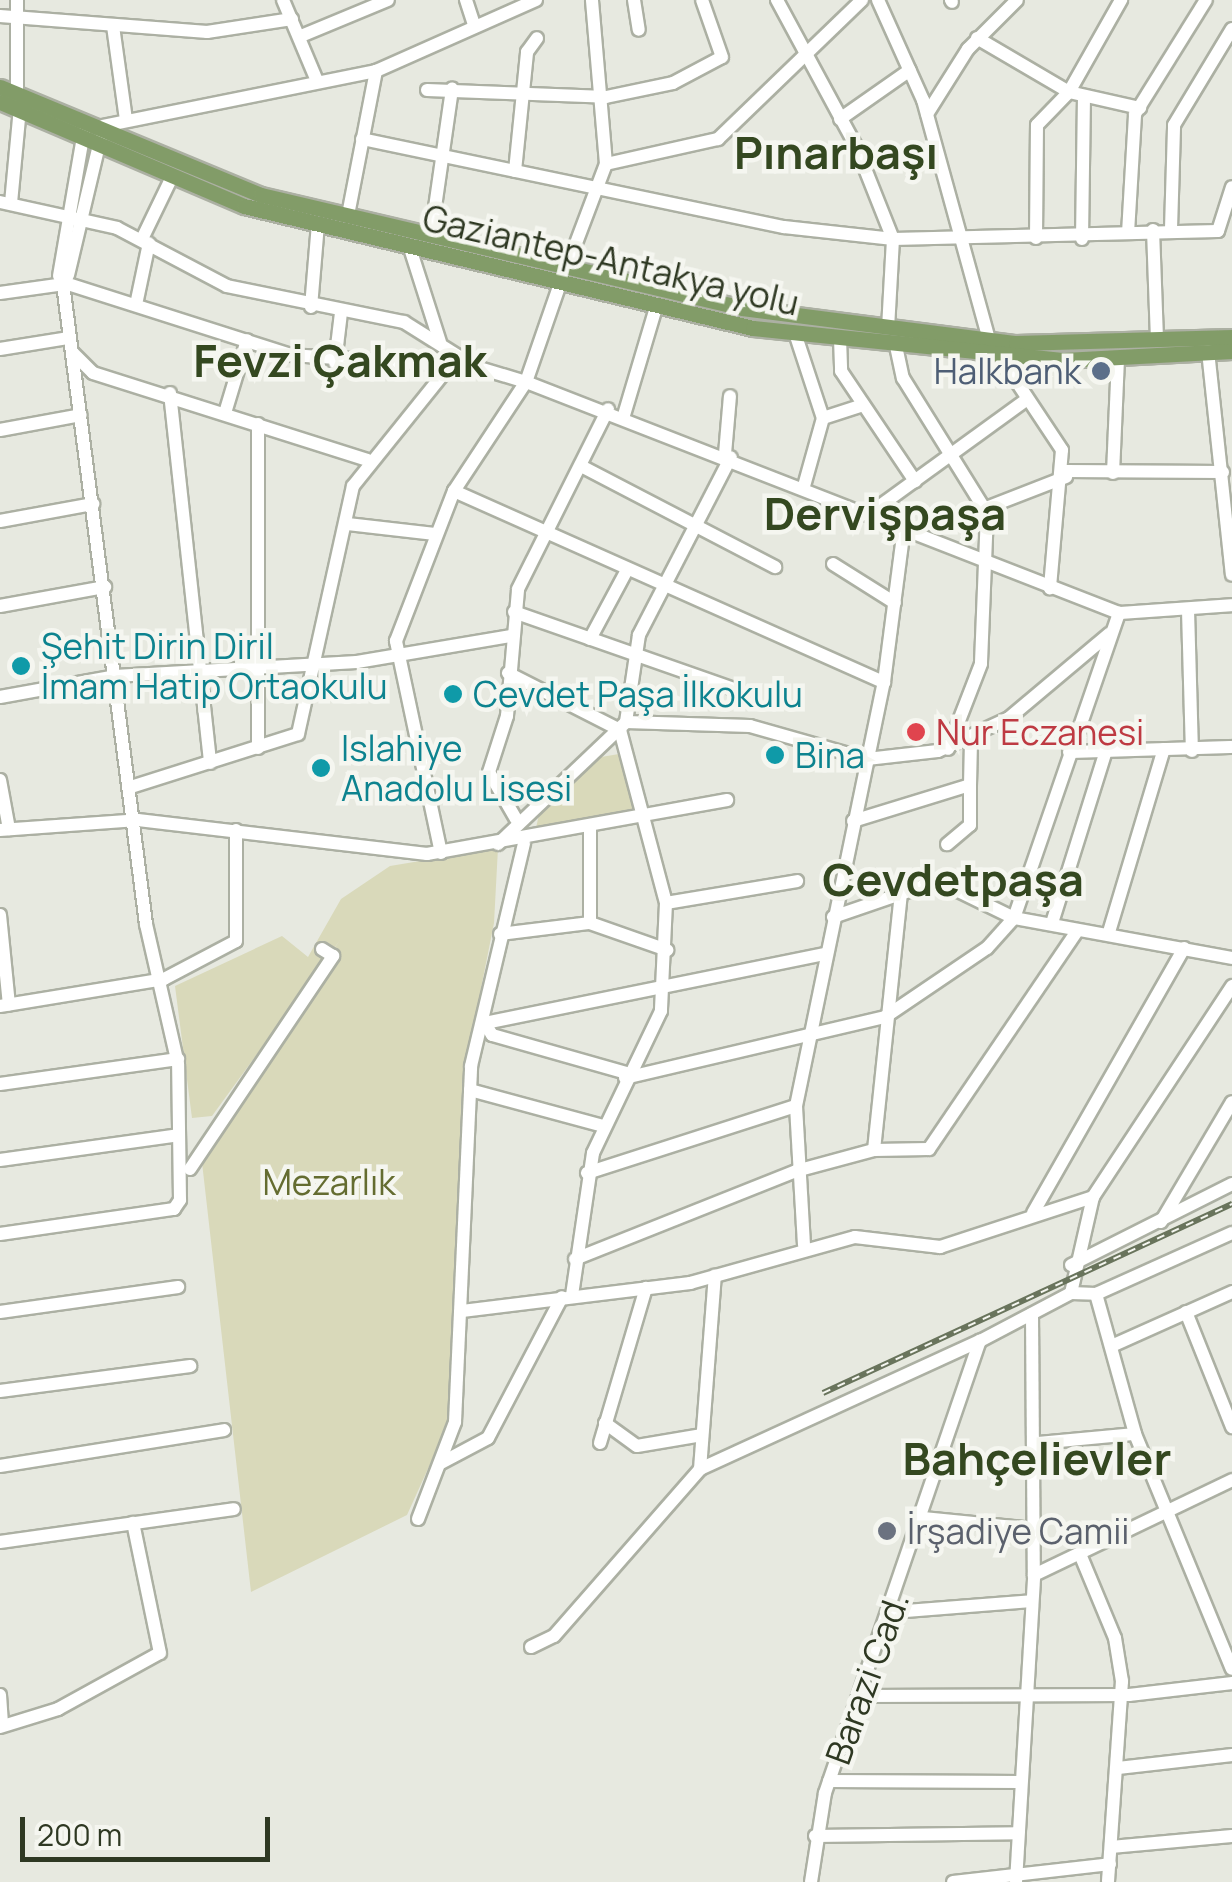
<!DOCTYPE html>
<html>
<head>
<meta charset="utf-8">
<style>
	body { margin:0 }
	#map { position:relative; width:1232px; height:1882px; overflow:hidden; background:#e7e9e0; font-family:Manrope,sans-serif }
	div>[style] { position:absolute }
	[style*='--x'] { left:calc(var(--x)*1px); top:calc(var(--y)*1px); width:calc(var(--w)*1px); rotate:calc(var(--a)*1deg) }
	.green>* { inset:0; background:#d9d9ba }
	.roads { filter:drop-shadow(2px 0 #acb0a3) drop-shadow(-2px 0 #acb0a3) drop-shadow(0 2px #acb0a3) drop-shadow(0 -2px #acb0a3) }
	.minor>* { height:12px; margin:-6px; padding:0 6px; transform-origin:6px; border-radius:6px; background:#fff }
	.major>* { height:15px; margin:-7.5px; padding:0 7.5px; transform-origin:7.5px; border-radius:7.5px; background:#829c68 }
	.rail>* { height:6px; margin-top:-3px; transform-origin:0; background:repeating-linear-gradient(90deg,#f5f6f0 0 8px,#69745c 0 16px); box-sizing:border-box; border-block:2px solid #69745c }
	.dots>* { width:28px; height:28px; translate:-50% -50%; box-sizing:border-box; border:5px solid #f5f6f0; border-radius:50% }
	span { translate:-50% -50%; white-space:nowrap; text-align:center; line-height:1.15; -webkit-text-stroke:9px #f5f6f0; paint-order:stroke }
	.street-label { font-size:35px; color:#2e3822 }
	.service-label { font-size:35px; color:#4e5e75 }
	.right { translate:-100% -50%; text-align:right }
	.culture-label { font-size:35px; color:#0d838f }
	.left { translate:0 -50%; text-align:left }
	.health-label { font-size:35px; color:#be3a42 }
	.park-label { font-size:35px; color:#646c30 }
	.worship-label { font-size:35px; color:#5b616d }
	.district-label { font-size:45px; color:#344820; font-weight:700 }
	.scale { position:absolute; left:20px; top:1817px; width:250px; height:45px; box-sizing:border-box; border:5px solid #2e3822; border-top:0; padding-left:12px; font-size:30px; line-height:35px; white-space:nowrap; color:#2e3822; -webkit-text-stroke:8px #f5f6f0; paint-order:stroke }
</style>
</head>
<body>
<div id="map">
	<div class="green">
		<div style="clip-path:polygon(619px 754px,639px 809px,536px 828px,539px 814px,601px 757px)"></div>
		<div style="clip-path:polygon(498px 848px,494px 923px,464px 1074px,451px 1418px,407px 1515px,251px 1592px,200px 1145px,340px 940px,212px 1116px,192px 1118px,175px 986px,282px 936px,308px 957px,341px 899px,390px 866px)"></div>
	</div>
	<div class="roads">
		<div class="minor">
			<div style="--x:283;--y:0;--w:88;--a:67.2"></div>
			<div style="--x:466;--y:0;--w:28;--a:72"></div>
			<div style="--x:634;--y:0;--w:30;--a:81"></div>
			<div style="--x:777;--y:0;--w:166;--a:61.6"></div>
			<div style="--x:856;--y:146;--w:100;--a:68.3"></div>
			<div style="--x:893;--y:239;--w:89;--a:93.2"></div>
			<div style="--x:878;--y:0;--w:110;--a:65.8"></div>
			<div style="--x:923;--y:100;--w:249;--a:74.6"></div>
			<div style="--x:989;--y:340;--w:132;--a:56.4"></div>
			<div style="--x:1062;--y:450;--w:139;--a:95"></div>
			<div style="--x:951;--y:0;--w:2;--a:63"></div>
			<div style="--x:0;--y:16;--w:208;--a:4.4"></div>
			<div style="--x:207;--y:32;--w:86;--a:-8.7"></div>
			<div style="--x:113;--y:26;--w:95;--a:82.1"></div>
			<div style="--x:301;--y:36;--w:94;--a:-22.5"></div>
			<div style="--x:977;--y:38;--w:107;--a:30.4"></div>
			<div style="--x:1069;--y:92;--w:73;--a:12.7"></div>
			<div style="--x:427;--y:90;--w:179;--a:2.2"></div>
			<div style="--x:606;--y:97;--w:68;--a:-11.8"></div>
			<div style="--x:673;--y:83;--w:55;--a:-28"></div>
			<div style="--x:722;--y:57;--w:60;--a:-109.3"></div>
			<div style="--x:17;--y:91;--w:91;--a:-90"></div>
			<div style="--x:927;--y:114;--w:77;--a:-57.8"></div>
			<div style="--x:968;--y:49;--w:69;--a:-45"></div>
			<div style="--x:840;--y:119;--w:85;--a:-35"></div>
			<div style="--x:103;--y:126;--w:278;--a:-11.4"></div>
			<div style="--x:376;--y:71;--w:175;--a:-23.9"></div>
			<div style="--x:362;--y:139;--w:431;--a:11.8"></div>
			<div style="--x:784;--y:227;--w:110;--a:6.3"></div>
			<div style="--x:893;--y:239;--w:325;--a:-1.4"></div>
			<div style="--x:1218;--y:231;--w:46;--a:-72.3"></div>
			<div style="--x:606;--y:164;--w:115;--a:-12.6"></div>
			<div style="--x:718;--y:139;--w:200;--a:-44"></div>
			<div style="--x:515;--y:171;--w:120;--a:-84.2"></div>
			<div style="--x:527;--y:52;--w:17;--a:-54"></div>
			<div style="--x:0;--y:202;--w:120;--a:12.5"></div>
			<div style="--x:117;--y:228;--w:124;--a:27.8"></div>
			<div style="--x:227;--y:286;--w:181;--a:11.5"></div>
			<div style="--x:404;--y:322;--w:83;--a:32.2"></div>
			<div style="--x:11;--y:203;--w:95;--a:-84.6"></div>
			<div style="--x:348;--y:215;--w:147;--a:-79"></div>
			<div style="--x:1171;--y:229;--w:104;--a:-88.3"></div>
			<div style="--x:1174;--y:125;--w:112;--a:-58.9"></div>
			<div style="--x:1153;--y:230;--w:110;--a:87.9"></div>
			<div style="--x:1128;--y:233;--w:119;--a:-86.6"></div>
			<div style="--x:1135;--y:114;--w:134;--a:-58.1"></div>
			<div style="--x:431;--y:235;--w:148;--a:-81.8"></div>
			<div style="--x:1036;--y:238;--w:113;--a:-89.5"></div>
			<div style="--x:1037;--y:125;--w:46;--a:-45.9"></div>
			<div style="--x:1069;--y:92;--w:106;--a:-60.5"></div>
			<div style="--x:142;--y:239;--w:69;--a:-64.2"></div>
			<div style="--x:1082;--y:239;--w:143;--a:-89.2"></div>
			<div style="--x:409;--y:245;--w:102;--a:72.3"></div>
			<div style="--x:567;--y:267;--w:110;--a:-69.3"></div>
			<div style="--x:606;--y:164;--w:165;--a:-94.9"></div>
			<div style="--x:68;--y:275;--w:142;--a:-76.6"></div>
			<div style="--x:59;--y:276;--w:147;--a:-80.2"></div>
			<div style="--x:68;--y:284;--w:233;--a:17.7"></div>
			<div style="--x:290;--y:355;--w:186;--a:3.7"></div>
			<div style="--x:476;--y:367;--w:52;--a:16.7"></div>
			<div style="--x:526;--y:382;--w:104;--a:-70.9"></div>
			<div style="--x:0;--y:293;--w:65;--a:-8"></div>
			<div style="--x:137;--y:300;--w:58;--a:-78.1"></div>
			<div style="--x:311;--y:307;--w:83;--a:-85.2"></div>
			<div style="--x:795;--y:333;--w:89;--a:71.8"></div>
			<div style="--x:823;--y:418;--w:71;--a:105.6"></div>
			<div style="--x:840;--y:338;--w:33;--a:88"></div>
			<div style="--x:841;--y:371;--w:133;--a:56.1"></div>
			<div style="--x:896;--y:346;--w:33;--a:78"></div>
			<div style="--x:903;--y:378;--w:159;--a:58.1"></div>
			<div style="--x:987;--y:513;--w:151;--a:92.3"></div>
			<div style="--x:981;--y:664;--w:91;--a:111.2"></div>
			<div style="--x:0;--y:349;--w:70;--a:-9.1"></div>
			<div style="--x:1208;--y:351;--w:225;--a:83.9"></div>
			<div style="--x:73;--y:353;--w:28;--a:45"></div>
			<div style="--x:93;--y:373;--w:288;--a:17.6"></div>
			<div style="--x:335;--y:363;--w:50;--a:-83.2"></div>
			<div style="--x:170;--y:393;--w:372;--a:83.8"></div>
			<div style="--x:225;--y:413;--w:76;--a:-73.2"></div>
			<div style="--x:624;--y:415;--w:116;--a:-73.4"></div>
			<div style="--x:823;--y:418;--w:39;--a:-18"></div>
			<div style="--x:258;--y:424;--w:324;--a:90"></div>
			<div style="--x:0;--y:430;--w:82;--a:-10.5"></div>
			<div style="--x:725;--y:454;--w:58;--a:-85.1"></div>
			<div style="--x:581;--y:466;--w:219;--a:27.5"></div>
			<div style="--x:1066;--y:471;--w:157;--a:0.4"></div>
			<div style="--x:1113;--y:473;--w:114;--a:-87.5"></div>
			<div style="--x:454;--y:491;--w:471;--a:24"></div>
			<div style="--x:986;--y:508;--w:86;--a:-21.2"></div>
			<div style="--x:870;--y:513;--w:191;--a:-35.9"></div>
			<div style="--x:0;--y:521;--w:95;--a:-10.4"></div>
			<div style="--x:347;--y:524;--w:89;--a:6.5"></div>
			<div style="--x:833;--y:564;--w:73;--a:32.2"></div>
			<div style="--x:0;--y:606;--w:107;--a:-10.3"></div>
			<div style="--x:1188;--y:610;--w:141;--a:88.4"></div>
			<div style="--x:514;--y:612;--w:238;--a:19.3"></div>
			<div style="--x:590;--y:639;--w:76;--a:-61.8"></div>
			<div style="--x:508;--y:673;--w:126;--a:27"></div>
			<div style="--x:620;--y:730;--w:179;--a:75.1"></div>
			<div style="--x:666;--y:903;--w:108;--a:92.7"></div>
			<div style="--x:661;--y:1011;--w:157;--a:115.6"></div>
			<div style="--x:593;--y:1153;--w:145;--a:98.4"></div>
			<div style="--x:0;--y:697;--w:117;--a:-10.3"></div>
			<div style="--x:115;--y:676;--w:242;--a:-3.3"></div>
			<div style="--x:357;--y:662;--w:155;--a:-9.6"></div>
			<div style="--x:626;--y:722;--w:88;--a:-81.5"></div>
			<div style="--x:639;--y:635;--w:200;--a:-62.7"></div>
			<div style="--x:1069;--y:752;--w:163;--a:-1.8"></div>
			<div style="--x:0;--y:780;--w:50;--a:79.6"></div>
			<div style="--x:970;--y:785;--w:44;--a:-88.7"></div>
			<div style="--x:131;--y:787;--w:175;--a:-17.6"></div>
			<div style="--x:298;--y:734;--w:254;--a:-77.5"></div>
			<div style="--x:353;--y:486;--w:151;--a:-51.2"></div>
			<div style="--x:516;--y:819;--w:54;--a:-119.9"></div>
			<div style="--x:489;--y:772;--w:59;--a:-72.2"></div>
			<div style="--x:507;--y:716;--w:127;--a:-85"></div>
			<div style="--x:518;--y:589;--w:201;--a:-63.4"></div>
			<div style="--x:853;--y:821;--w:122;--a:-17.1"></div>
			<div style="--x:970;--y:785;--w:40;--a:90"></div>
			<div style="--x:970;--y:825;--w:30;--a:140"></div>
			<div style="--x:590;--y:829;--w:94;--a:90"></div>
			<div style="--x:0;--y:830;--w:138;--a:-4.1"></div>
			<div style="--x:138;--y:820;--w:291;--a:6.7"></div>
			<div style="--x:427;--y:854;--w:305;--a:-10.2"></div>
			<div style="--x:498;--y:844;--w:177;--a:-43.6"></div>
			<div style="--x:626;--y:722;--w:124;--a:1.8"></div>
			<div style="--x:750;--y:726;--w:122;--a:15.8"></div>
			<div style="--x:867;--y:759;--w:71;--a:-6.4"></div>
			<div style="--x:938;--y:751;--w:78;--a:-24.9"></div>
			<div style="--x:1009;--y:718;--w:131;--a:-40"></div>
			<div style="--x:441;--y:853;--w:217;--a:-102"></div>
			<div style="--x:396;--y:641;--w:161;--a:-68.9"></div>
			<div style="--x:454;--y:491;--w:131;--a:-56.6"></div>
			<div style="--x:526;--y:382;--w:636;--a:21.28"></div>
			<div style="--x:1119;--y:613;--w:113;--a:-4"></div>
			<div style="--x:666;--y:903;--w:133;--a:-9.5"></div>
			<div style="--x:0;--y:915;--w:90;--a:84.3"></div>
			<div style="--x:833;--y:917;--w:111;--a:-18.9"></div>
			<div style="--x:938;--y:881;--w:85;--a:26"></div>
			<div style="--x:1014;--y:918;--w:222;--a:10.4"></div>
			<div style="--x:1052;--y:923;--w:180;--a:-72.6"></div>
			<div style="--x:1109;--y:932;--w:191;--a:-73.3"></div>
			<div style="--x:500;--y:934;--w:91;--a:-7"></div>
			<div style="--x:590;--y:923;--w:82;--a:19.3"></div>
			<div style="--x:0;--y:1006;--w:166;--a:-9.3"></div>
			<div style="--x:164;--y:979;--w:81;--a:-27.8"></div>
			<div style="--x:236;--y:941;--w:111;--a:-90"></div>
			<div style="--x:630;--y:1074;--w:143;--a:-164.2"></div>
			<div style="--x:492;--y:1035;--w:14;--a:-120"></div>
			<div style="--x:485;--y:1023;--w:347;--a:-11.5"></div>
			<div style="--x:625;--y:1078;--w:267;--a:-13.2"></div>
			<div style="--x:885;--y:1017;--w:123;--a:-34.1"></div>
			<div style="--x:987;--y:948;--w:40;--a:-48"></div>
			<div style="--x:1014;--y:918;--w:323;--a:-71"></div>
			<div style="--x:0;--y:1084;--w:180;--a:-8"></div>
			<div style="--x:470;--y:1090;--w:138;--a:15.1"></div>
			<div style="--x:874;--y:1150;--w:258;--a:-84"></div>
			<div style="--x:0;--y:1160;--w:176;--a:-7.9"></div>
			<div style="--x:190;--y:1169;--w:257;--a:-56.1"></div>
			<div style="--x:333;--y:956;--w:13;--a:-148"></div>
			<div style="--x:587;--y:1173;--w:219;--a:-17.8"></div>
			<div style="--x:1033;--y:1213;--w:305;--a:-60.3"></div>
			<div style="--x:1161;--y:1222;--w:139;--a:-59.4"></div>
			<div style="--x:0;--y:1234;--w:176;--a:-8.2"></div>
			<div style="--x:174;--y:1209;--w:11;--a:-56"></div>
			<div style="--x:180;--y:1200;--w:136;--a:-90.8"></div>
			<div style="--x:178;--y:1064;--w:144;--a:-102.9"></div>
			<div style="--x:146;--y:924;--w:645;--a:-97.39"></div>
			<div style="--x:804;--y:1245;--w:139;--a:-93.3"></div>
			<div style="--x:796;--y:1106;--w:433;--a:-78.3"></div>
			<div style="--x:884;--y:682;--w:156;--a:-82.6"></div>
			<div style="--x:575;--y:1259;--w:238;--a:-21.7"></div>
			<div style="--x:796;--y:1171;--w:81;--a:-15.1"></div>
			<div style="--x:874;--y:1150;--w:55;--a:-1"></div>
			<div style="--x:929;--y:1149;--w:261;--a:-55.8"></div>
			<div style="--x:1071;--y:1265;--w:180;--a:-26.7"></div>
			<div style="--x:1071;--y:1293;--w:98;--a:-77.1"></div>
			<div style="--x:1093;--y:1197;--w:253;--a:-56.6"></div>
			<div style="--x:1096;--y:1294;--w:145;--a:74.4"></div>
			<div style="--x:1135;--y:1434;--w:254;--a:67.6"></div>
			<div style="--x:462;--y:1311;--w:230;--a:-7"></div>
			<div style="--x:690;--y:1283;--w:171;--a:-15.6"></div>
			<div style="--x:855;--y:1237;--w:86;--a:6.7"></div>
			<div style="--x:940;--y:1247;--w:161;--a:-18.1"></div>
			<div style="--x:0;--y:1312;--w:180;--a:-8"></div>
			<div style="--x:1186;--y:1312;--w:124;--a:68.2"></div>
			<div style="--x:1032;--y:1314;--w:261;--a:89.6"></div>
			<div style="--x:1116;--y:1344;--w:127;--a:-24.1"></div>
			<div style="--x:0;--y:1391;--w:192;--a:-7.5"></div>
			<div style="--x:605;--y:1423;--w:39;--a:36"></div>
			<div style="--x:637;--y:1446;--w:66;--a:-9.6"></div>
			<div style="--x:600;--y:1443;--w:162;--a:-73.5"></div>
			<div style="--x:1039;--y:1443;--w:96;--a:-5.4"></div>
			<div style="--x:441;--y:1463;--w:53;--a:-28"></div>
			<div style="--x:488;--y:1438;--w:159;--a:-62.3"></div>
			<div style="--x:0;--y:1466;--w:227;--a:-9.1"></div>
			<div style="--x:700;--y:1469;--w:308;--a:-24.6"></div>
			<div style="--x:924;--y:1518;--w:112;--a:5.7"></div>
			<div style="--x:418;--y:1519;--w:104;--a:-69.1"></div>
			<div style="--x:455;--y:1422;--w:356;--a:-87.4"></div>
			<div style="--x:471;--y:1066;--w:229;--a:-76.6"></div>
			<div style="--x:0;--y:1542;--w:236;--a:-8"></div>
			<div style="--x:1080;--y:1554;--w:91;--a:67.4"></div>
			<div style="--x:1115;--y:1638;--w:44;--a:80.8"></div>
			<div style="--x:1122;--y:1681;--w:201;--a:94"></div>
			<div style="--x:893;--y:1612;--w:139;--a:-4.5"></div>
			<div style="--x:531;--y:1647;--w:25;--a:-26"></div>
			<div style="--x:554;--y:1636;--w:222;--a:-48.8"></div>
			<div style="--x:700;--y:1469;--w:194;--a:-85.6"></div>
			<div style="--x:0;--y:1695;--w:30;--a:86"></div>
			<div style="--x:863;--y:1696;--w:266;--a:-0.2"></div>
			<div style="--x:1129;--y:1695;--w:104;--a:-6.6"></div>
			<div style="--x:0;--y:1727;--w:61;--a:-17.2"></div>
			<div style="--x:58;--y:1709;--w:116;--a:-28.8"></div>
			<div style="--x:160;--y:1653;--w:133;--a:-101.7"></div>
			<div style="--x:1118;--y:1768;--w:115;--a:-6.5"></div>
			<div style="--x:829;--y:1781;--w:192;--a:0.3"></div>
			<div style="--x:815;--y:1836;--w:203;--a:-0.8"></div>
			<div style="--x:1111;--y:1847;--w:121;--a:-5.2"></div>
			<div style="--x:811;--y:1882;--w:90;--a:-81.1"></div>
			<div style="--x:825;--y:1793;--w:478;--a:-71.1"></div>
			<div style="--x:980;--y:1341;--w:103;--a:-27.8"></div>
			<div style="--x:1071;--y:1293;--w:25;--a:2"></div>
			<div style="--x:1096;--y:1294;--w:149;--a:-24.2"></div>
			<div style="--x:953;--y:1882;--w:158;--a:-6.5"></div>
			<div style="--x:1016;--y:1882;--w:308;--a:-86.6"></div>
			<div style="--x:1034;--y:1575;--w:220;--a:-25.6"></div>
		</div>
		<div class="major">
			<div style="--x:0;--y:87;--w:282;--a:22.5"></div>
			<div style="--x:261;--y:195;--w:494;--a:13.2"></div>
			<div style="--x:742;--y:308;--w:276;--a:7.3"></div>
			<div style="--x:1016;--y:343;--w:216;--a:-1.6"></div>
			<div style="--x:0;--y:102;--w:265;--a:23.1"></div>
			<div style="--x:244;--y:206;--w:523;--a:13.48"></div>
			<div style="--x:753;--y:328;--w:313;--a:5.9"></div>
			<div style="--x:1064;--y:360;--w:168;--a:-3.1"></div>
		</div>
	</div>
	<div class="rail">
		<div style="--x:823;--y:1393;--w:451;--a:-24.8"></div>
	</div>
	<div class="dots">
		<div style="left:1101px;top:371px;background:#5c6f8a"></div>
		<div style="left:21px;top:666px;background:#0f9aa8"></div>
		<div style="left:453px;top:694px;background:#0f9aa8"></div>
		<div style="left:916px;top:732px;background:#e0444e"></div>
		<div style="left:775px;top:755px;background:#0f9aa8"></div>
		<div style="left:321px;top:768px;background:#0f9aa8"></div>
		<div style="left:887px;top:1531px;background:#6b7280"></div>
	</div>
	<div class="street-label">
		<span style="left:611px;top:260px;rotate:13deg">Gaziantep-Antakya yolu</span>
		<span style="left:867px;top:1678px;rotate:-70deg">Barazi Cad.</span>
	</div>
	<div class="service-label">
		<span class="right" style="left:1081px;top:371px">Halkbank</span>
	</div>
	<div class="culture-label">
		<span class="left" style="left:41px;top:666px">Şehit Dirin Diril<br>İmam Hatip Ortaokulu</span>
		<span class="left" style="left:473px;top:694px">Cevdet Paşa İlkokulu</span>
		<span class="left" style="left:341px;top:768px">Islahiye<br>Anadolu Lisesi</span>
		<span class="left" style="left:795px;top:755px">Bina</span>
	</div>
	<div class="health-label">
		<span class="left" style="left:936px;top:732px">Nur Eczanesi</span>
	</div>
	<div class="park-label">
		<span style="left:329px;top:1182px">Mezarlık</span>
	</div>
	<div class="worship-label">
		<span class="left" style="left:907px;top:1531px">İrşadiye Camii</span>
	</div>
	<div class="district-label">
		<span style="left:836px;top:153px">Pınarbaşı</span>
		<span style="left:340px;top:361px">Fevzi Çakmak</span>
		<span style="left:885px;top:514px">Dervişpaşa</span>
		<span style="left:953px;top:880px">Cevdetpaşa</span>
		<span style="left:1037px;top:1459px">Bahçelievler</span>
	</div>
	<div class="scale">200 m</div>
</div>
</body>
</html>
